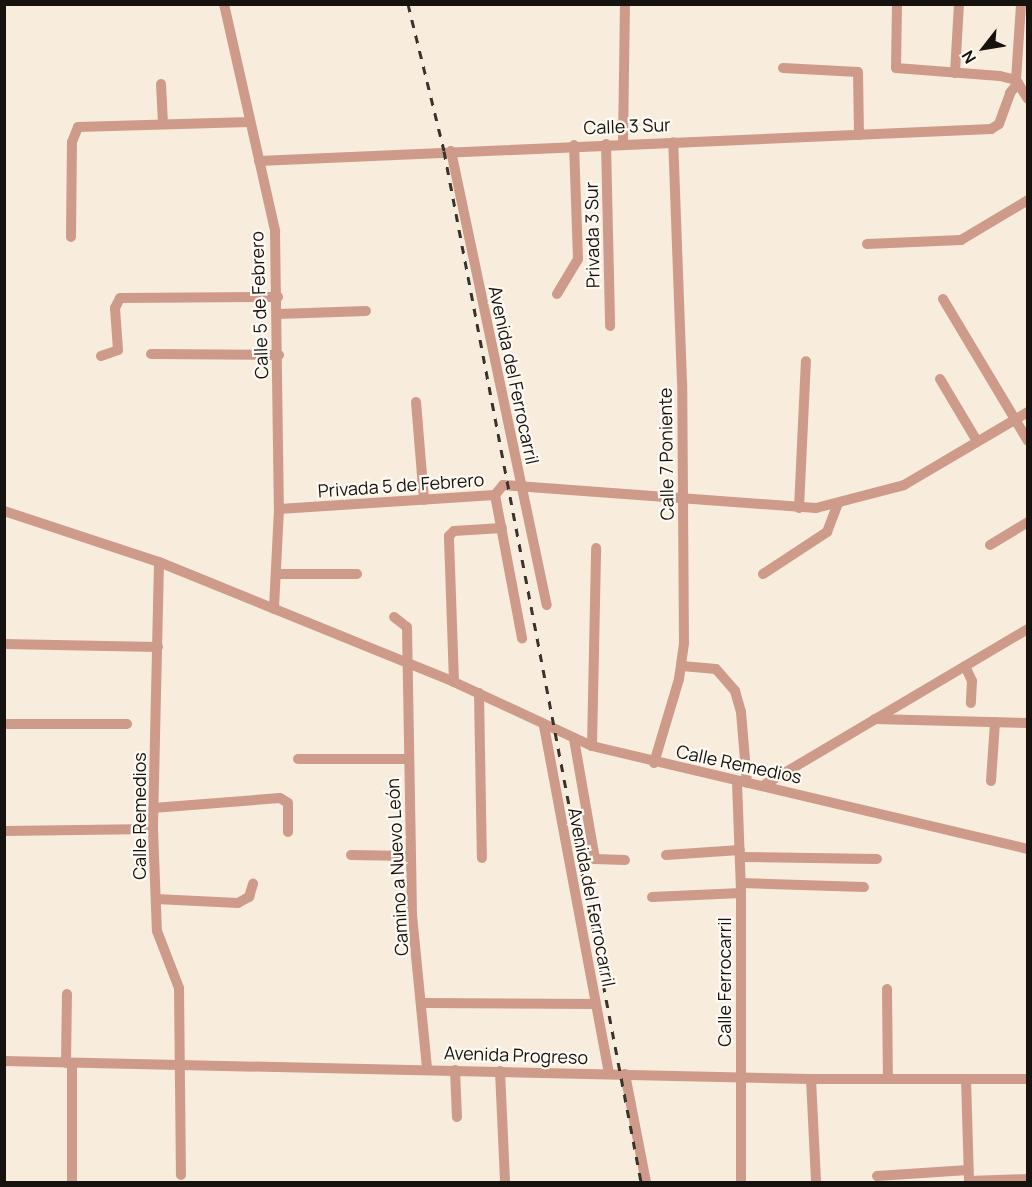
<!DOCTYPE html>
<html>
<head>
<meta charset="utf-8">
<style>
	body { margin:0 }
	#map { position:relative; width:1032px; height:1187px; overflow:hidden; background:#f8ecdd; font-family:Manrope,sans-serif }
	div>[style] { position:absolute }
	[style*='--x'] { left:calc(var(--x)*1px); top:calc(var(--y)*1px); width:calc(var(--w)*1px); rotate:calc(var(--a)*1deg) }
	.street>* { height:10px; margin:-5px; padding:0 5px; transform-origin:5px; border-radius:5px; background:#ce9b8b }
	.rail>* { height:3px; margin-top:-1.5px; transform-origin:0; background:repeating-linear-gradient(90deg,#38332d 0 8px,transparent 0 16px) }
	span { translate:-50% -50%; white-space:nowrap; text-align:center; line-height:1.15; -webkit-text-stroke:4.5px #fffaf4; paint-order:stroke }
	.street-label { font-size:18px; color:#16120d }
	.frame { position:absolute; inset:0; border:6px solid #16120d; pointer-events:none }
	.north { position:absolute; left:954px; top:18px; width:60px; height:60px; -webkit-text-stroke:4px #fffaf4; paint-order:stroke; rotate:239deg; font-size:16px; font-weight:700; line-height:24px; text-align:center; color:#16120d }
	.north::after { content:''; display:block; margin:auto; width:21px; height:27px; background:#16120d; clip-path:polygon(50% 0,100% 100%,50% 72%,0 100%) }
</style>
</head>
<body>
<div id="map">
	<div class="street">
		<div style="--x:224;--y:4;--w:233;--a:77.3"></div>
		<div style="--x:275;--y:231;--w:278;--a:89.2"></div>
		<div style="--x:279;--y:509;--w:100;--a:92.9"></div>
		<div style="--x:897;--y:4;--w:64;--a:90.9"></div>
		<div style="--x:896;--y:68;--w:104;--a:4.4"></div>
		<div style="--x:1000;--y:76;--w:16;--a:14"></div>
		<div style="--x:783;--y:68;--w:75;--a:3.1"></div>
		<div style="--x:858;--y:72;--w:63;--a:89.1"></div>
		<div style="--x:955;--y:73;--w:69;--a:-86.7"></div>
		<div style="--x:1016;--y:80;--w:76;--a:-86.2"></div>
		<div style="--x:1016;--y:80;--w:22;--a:58"></div>
		<div style="--x:161;--y:84;--w:40;--a:87.1"></div>
		<div style="--x:606;--y:144;--w:182;--a:88.7"></div>
		<div style="--x:623;--y:144;--w:140;--a:-89.2"></div>
		<div style="--x:451;--y:151;--w:464;--a:78.1"></div>
		<div style="--x:259;--y:161;--w:733;--a:-2.5"></div>
		<div style="--x:991;--y:129;--w:9;--a:-32"></div>
		<div style="--x:999;--y:124;--w:33;--a:-70"></div>
		<div style="--x:1010;--y:93;--w:13;--a:-51"></div>
		<div style="--x:71;--y:237;--w:95;--a:-89.4"></div>
		<div style="--x:72;--y:142;--w:16;--a:-68"></div>
		<div style="--x:78;--y:127;--w:171;--a:-1.7"></div>
		<div style="--x:867;--y:244;--w:94;--a:-2.4"></div>
		<div style="--x:961;--y:240;--w:78;--a:-30.8"></div>
		<div style="--x:557;--y:294;--w:41;--a:-59"></div>
		<div style="--x:578;--y:259;--w:114;--a:-92"></div>
		<div style="--x:943;--y:299;--w:165;--a:59.1"></div>
		<div style="--x:278;--y:314;--w:88;--a:-2"></div>
		<div style="--x:151;--y:354;--w:128;--a:0.4"></div>
		<div style="--x:101;--y:356;--w:18;--a:-19"></div>
		<div style="--x:118;--y:350;--w:42;--a:-94.1"></div>
		<div style="--x:115;--y:308;--w:11;--a:-63"></div>
		<div style="--x:120;--y:298;--w:158;--a:-0.4"></div>
		<div style="--x:940;--y:379;--w:72;--a:59.2"></div>
		<div style="--x:416;--y:402;--w:98;--a:85.3"></div>
		<div style="--x:495;--y:495;--w:146;--a:79.3"></div>
		<div style="--x:799;--y:508;--w:147;--a:-87.3"></div>
		<div style="--x:279;--y:509;--w:216;--a:-3.7"></div>
		<div style="--x:495;--y:495;--w:13;--a:-51"></div>
		<div style="--x:503;--y:485;--w:314;--a:4.2"></div>
		<div style="--x:816;--y:508;--w:91;--a:-14.6"></div>
		<div style="--x:904;--y:485;--w:144;--a:-30.5"></div>
		<div style="--x:4;--y:511;--w:163;--a:18.2"></div>
		<div style="--x:159;--y:562;--w:318;--a:22.1"></div>
		<div style="--x:454;--y:682;--w:152;--a:24.9"></div>
		<div style="--x:592;--y:746;--w:448;--a:13.3"></div>
		<div style="--x:990;--y:545;--w:44;--a:-31.2"></div>
		<div style="--x:159;--y:562;--w:267;--a:91.3"></div>
		<div style="--x:153;--y:829;--w:102;--a:87.8"></div>
		<div style="--x:157;--y:931;--w:61;--a:68.9"></div>
		<div style="--x:179;--y:988;--w:187;--a:89.4"></div>
		<div style="--x:276;--y:574;--w:81;--a:0"></div>
		<div style="--x:763;--y:574;--w:77;--a:-33.3"></div>
		<div style="--x:827;--y:532;--w:30;--a:-69"></div>
		<div style="--x:394;--y:617;--w:16;--a:38"></div>
		<div style="--x:407;--y:627;--w:288;--a:89"></div>
		<div style="--x:412;--y:915;--w:155;--a:84.4"></div>
		<div style="--x:4;--y:644;--w:154;--a:1.1"></div>
		<div style="--x:682;--y:666;--w:34;--a:5"></div>
		<div style="--x:716;--y:669;--w:29;--a:49"></div>
		<div style="--x:735;--y:691;--w:22;--a:74"></div>
		<div style="--x:741;--y:712;--w:71;--a:85.2"></div>
		<div style="--x:965;--y:666;--w:17;--a:65"></div>
		<div style="--x:972;--y:681;--w:22;--a:93"></div>
		<div style="--x:454;--y:682;--w:146;--a:-92"></div>
		<div style="--x:449;--y:536;--w:7;--a:-45"></div>
		<div style="--x:454;--y:531;--w:48;--a:-3.6"></div>
		<div style="--x:479;--y:693;--w:165;--a:89"></div>
		<div style="--x:875;--y:719;--w:153;--a:1.5"></div>
		<div style="--x:4;--y:724;--w:123;--a:0"></div>
		<div style="--x:544;--y:726;--w:354;--a:79.4"></div>
		<div style="--x:574;--y:739;--w:122;--a:80.1"></div>
		<div style="--x:595;--y:859;--w:30;--a:2"></div>
		<div style="--x:592;--y:746;--w:198;--a:-88.8"></div>
		<div style="--x:298;--y:759;--w:110;--a:0"></div>
		<div style="--x:654;--y:763;--w:88;--a:-73.4"></div>
		<div style="--x:679;--y:679;--w:36;--a:-82"></div>
		<div style="--x:684;--y:643;--w:261;--a:-90.4"></div>
		<div style="--x:682;--y:382;--w:240;--a:-92.1"></div>
		<div style="--x:991;--y:781;--w:59;--a:-86.1"></div>
		<div style="--x:737;--y:782;--w:111;--a:87.9"></div>
		<div style="--x:741;--y:893;--w:289;--a:90"></div>
		<div style="--x:764;--y:785;--w:307;--a:-30.6"></div>
		<div style="--x:153;--y:808;--w:127;--a:-4.5"></div>
		<div style="--x:280;--y:798;--w:9;--a:32"></div>
		<div style="--x:288;--y:803;--w:29;--a:90"></div>
		<div style="--x:4;--y:831;--w:149;--a:-0.8"></div>
		<div style="--x:351;--y:855;--w:60;--a:1"></div>
		<div style="--x:666;--y:855;--w:74;--a:-3.9"></div>
		<div style="--x:740;--y:857;--w:137;--a:0.8"></div>
		<div style="--x:741;--y:883;--w:123;--a:1.9"></div>
		<div style="--x:652;--y:897;--w:89;--a:-2.6"></div>
		<div style="--x:156;--y:899;--w:82;--a:2.8"></div>
		<div style="--x:238;--y:903;--w:13;--a:-29"></div>
		<div style="--x:249;--y:897;--w:14;--a:-73"></div>
		<div style="--x:887;--y:989;--w:89;--a:89.4"></div>
		<div style="--x:423;--y:1003;--w:173;--a:0.3"></div>
		<div style="--x:4;--y:1061;--w:807;--a:1.28"></div>
		<div style="--x:811;--y:1079;--w:217;--a:0"></div>
		<div style="--x:66;--y:1063;--w:69;--a:-89.2"></div>
		<div style="--x:455;--y:1070;--w:47;--a:87.6"></div>
		<div style="--x:500;--y:1071;--w:111;--a:87.4"></div>
		<div style="--x:625;--y:1074;--w:110;--a:79"></div>
		<div style="--x:811;--y:1079;--w:103;--a:87.2"></div>
		<div style="--x:966;--y:1079;--w:103;--a:88.3"></div>
		<div style="--x:877;--y:1176;--w:91;--a:-3.8"></div>
		<div style="--x:969;--y:1181;--w:59;--a:-1.9"></div>
		<div style="--x:72;--y:1182;--w:119;--a:-90"></div>
	</div>
	<div class="rail">
		<div style="--x:408;--y:4;--w:151;--a:76.2"></div>
		<div style="--x:444;--y:151;--w:1050;--a:79.18"></div>
	</div>
	<div class="street-label">
		<span style="left:627px;top:126px;rotate:-2deg">Calle 3 Sur</span>
		<span style="left:592px;top:235px;rotate:-91deg">Privada 3 Sur</span>
		<span style="left:259px;top:305px;rotate:-92deg">Calle 5 de Febrero</span>
		<span style="left:514px;top:375px;rotate:78deg">Avenida del Ferrocarril</span>
		<span style="left:666px;top:454px;rotate:-91deg">Calle 7 Poniente</span>
		<span style="left:401px;top:485px;rotate:-4deg">Privada 5 de Febrero</span>
		<span style="left:739px;top:764px;rotate:12deg">Calle Remedios</span>
		<span style="left:139px;top:816px;rotate:-90deg">Calle Remedios</span>
		<span style="left:397px;top:867px;rotate:-93deg">Camino a Nuevo León</span>
		<span style="left:592px;top:897px;rotate:79deg">Avenida del Ferrocarril</span>
		<span style="left:724px;top:982px;rotate:-90deg">Calle Ferrocarril</span>
		<span style="left:516px;top:1055px;rotate:2deg">Avenida Progreso</span>
	</div>
	<div class="frame"></div>
	<div class="north">N</div>
</div>
</body>
</html>
